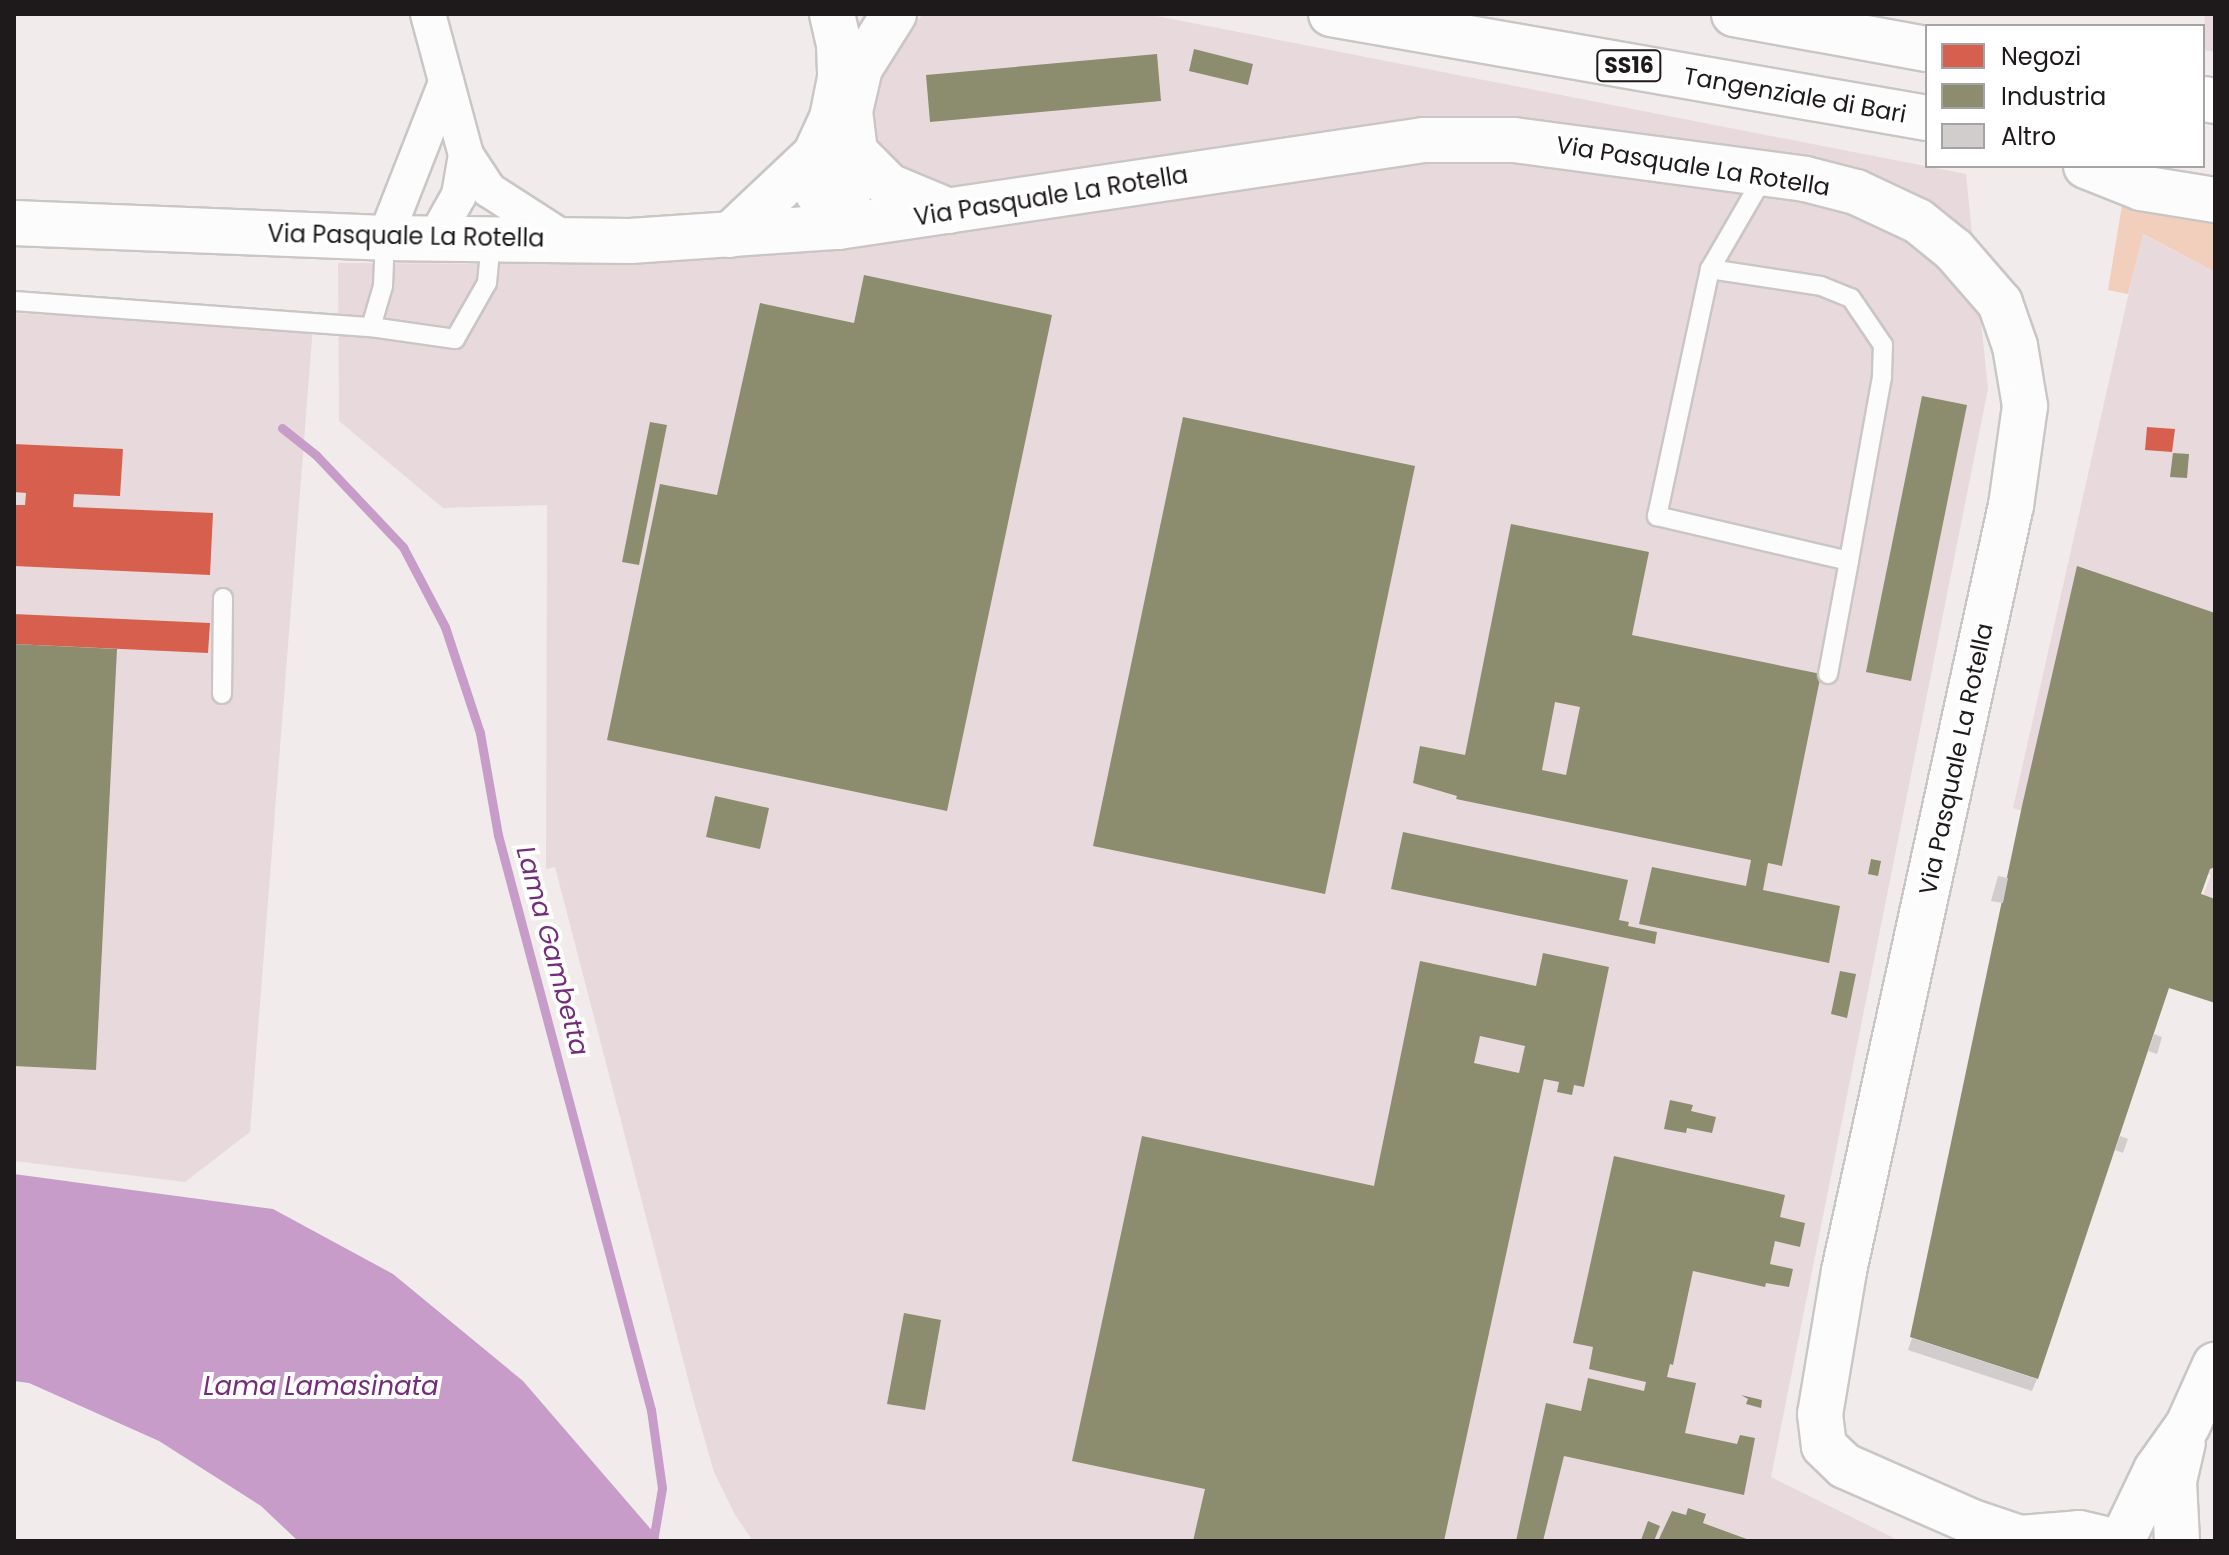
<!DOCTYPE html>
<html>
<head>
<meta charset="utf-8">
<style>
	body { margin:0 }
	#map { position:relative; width:2229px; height:1555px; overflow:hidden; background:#f1ebec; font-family:Poppins,sans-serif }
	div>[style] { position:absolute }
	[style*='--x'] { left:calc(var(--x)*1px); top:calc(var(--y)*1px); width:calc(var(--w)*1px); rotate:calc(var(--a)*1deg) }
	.built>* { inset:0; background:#e8dadc }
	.green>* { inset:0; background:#f2cebd }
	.water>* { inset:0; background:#c79cc9 }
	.shops>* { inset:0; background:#d6604d }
	.industry>* { inset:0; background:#8c8c6e }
	.stream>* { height:9px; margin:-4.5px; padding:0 4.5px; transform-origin:4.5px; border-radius:4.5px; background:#c79cc9 }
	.building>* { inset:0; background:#d2cdcd }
	.roads { filter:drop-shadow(2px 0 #cac6c6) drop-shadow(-2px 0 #cac6c6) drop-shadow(0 2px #cac6c6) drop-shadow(0 -2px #cac6c6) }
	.service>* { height:18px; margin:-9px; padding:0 9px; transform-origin:9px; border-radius:9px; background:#fdfcfc }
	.minor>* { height:34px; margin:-17px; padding:0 17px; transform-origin:17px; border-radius:17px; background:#fdfcfc }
	.tertiary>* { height:44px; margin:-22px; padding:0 22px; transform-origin:22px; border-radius:22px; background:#fdfcfc }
	.secondary>* { height:44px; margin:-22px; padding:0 22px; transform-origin:22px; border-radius:22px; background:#fdfcfc }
	.trunk>* { height:44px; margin:-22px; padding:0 22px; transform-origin:22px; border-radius:22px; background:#fdfcfc }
	span { translate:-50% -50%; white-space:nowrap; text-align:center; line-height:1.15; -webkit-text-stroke:8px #fff; paint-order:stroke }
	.shield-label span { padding:2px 6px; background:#fff; border:2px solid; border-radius:6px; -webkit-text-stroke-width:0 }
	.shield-label { font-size:22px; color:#1e1a1b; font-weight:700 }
	.street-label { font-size:24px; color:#1e1a1b }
	.water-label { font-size:26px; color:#752d7b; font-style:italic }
	.frame { position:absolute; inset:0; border:16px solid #1e1a1b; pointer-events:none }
	.legend { position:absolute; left:1925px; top:24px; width:280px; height:144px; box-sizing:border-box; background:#fff; border:2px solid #a5a3a4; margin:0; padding:10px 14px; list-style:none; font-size:24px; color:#1e1a1b }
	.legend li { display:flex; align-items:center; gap:16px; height:40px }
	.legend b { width:40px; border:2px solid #a5a3a4 }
</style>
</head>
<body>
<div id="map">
	<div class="built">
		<div style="clip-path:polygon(923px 14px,1146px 14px,1966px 174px,1988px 389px,1771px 1477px,1900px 1541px,753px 1541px,735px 1515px,714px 1472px,694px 1402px,555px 867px,546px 869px,547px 505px,443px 508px,339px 421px,338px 263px,545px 264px,866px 243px,872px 75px)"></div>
		<div style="clip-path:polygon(2205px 14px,2215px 14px,2215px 52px,2203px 50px)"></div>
		<div style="clip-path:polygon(2142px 234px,2215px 272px,2215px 903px,2202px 898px,2211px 875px,2013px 808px)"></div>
		<div style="clip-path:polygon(14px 313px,313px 326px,250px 1132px,185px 1182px,14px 1161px)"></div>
	</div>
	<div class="green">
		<div style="clip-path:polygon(2124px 193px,2215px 207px,2215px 272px,2143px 234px,2128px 294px,2108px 290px)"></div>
	</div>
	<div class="water">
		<div style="clip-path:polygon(14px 1174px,273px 1209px,393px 1274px,523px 1381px,661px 1541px,298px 1541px,261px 1506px,159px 1441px,29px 1383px,14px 1381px)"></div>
	</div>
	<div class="shops">
		<div style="clip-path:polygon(2147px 427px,2175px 429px,2172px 452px,2145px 450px)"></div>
		<div style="clip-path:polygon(14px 444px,123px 449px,120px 496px,74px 494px,73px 507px,213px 513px,210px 575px,14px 566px,14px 505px,25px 505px,26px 493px,14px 492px)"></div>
		<div style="clip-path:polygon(14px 614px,210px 623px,208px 653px,14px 644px)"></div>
	</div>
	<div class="industry">
		<div style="clip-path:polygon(1194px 49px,1253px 64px,1248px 85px,1189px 71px)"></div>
		<div style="clip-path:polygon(1157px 54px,1161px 101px,930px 122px,926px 75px)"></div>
		<div style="clip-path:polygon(864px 275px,1052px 315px,947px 811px,607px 740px,660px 484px,717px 495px,760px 303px,854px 323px)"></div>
		<div style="clip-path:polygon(1922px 396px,1967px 405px,1911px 681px,1866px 672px)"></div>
		<div style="clip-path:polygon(1183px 417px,1415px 466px,1325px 894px,1093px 846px)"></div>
		<div style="clip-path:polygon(650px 422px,667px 425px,639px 565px,622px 562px)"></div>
		<div style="clip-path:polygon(2173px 453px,2189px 454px,2187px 478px,2170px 477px)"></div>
		<div style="clip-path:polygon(evenodd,1511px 524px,1649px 552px,1632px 635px,1821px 674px,1782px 866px,1768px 863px,1763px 890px,1840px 906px,1829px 963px,1639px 924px,1652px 867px,1746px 886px,1751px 860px,1456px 799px,1457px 796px,1413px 783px,1420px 746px,1465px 755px,1511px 524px,1555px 702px,1580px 707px,1566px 775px,1542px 770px,1555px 702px)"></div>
		<div style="clip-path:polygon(2077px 566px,2215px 613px,2215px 867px,2210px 869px,2201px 894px,2215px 899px,2215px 1003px,2169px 988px,2038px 1379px,1910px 1337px,2022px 806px)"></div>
		<div style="clip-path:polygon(14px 644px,117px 649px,96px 1070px,14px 1066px)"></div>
		<div style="clip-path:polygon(715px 796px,769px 808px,760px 849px,706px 837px)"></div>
		<div style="clip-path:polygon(1403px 832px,1628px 880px,1619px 920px,1629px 922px,1628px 926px,1657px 932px,1655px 944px,1391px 889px)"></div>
		<div style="clip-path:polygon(1871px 859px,1881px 861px,1878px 876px,1868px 874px)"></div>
		<div style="clip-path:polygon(evenodd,1543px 953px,1609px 967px,1584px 1087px,1574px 1085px,1572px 1095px,1557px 1092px,1559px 1082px,1544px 1079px,1444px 1541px,1193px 1541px,1205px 1489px,1072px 1461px,1142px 1136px,1374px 1186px,1420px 961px,1536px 986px,1543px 953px,1480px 1036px,1525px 1046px,1519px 1073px,1474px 1063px,1480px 1036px)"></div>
		<div style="clip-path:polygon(1840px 971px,1856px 974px,1847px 1018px,1831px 1014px)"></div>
		<div style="clip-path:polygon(1670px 1100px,1693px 1105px,1691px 1111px,1716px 1117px,1712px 1133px,1687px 1128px,1686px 1133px,1664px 1129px)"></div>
		<div style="clip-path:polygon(1614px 1156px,1785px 1195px,1780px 1217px,1805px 1223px,1800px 1247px,1775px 1241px,1770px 1264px,1793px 1269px,1789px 1287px,1766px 1283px,1765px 1287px,1693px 1271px,1673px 1365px,1670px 1364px,1667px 1377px,1696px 1383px,1685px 1433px,1737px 1444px,1740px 1435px,1755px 1438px,1744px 1495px,1564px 1456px,1543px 1541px,1516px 1541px,1546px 1403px,1581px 1411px,1588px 1378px,1644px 1391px,1646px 1382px,1589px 1369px,1593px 1347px,1573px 1343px)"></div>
		<div style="clip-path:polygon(904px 1313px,941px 1320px,925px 1410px,887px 1404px)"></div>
		<div style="clip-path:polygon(1741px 1395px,1762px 1400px,1761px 1408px,1746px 1404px,1748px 1399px)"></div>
		<div style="clip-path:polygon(1688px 1508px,1706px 1514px,1703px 1523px,1752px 1541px,1658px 1541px,1672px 1511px,1686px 1515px)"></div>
		<div style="clip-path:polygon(1648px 1521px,1660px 1526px,1654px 1541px,1641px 1540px)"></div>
	</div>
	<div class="stream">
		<div style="--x:282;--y:428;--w:43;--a:38.5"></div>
		<div style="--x:316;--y:455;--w:127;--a:46.6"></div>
		<div style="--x:403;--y:547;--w:90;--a:62.3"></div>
		<div style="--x:445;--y:627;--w:112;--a:71.7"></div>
		<div style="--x:480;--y:733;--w:104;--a:80"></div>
		<div style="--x:498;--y:835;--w:595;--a:75.1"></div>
		<div style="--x:651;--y:1410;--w:79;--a:82"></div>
		<div style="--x:662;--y:1488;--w:54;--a:99.6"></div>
	</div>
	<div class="building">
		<div style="clip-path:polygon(1998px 876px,2008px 878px,2003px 903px,1991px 901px)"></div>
		<div style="clip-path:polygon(2154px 1034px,2162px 1037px,2157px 1054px,2148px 1051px)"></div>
		<div style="clip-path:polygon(2120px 1136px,2128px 1139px,2123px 1153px,2115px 1150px)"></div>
		<div style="clip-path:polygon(1912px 1338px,2037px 1379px,2032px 1391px,1908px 1350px)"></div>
	</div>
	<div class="roads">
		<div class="service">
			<div style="--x:1764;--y:176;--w:108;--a:120.1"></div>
			<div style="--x:1710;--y:269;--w:253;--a:102.1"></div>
			<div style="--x:1657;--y:516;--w:197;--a:13.2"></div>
			<div style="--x:1849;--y:561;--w:115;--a:100.5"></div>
			<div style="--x:1710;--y:269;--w:112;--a:8.7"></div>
			<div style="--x:1821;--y:286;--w:32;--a:22"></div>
			<div style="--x:1851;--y:298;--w:57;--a:55.8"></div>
			<div style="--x:1883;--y:345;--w:32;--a:92"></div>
			<div style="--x:1882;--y:377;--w:187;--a:100.2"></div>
			<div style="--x:14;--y:301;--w:358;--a:4.2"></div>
			<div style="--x:371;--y:327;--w:85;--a:8.1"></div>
			<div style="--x:455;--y:339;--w:64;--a:-60.3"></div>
			<div style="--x:487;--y:283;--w:42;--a:-84.6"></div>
			<div style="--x:371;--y:327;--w:43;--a:-73.7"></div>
			<div style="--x:383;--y:286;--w:48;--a:-87.6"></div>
			<div style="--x:222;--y:694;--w:96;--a:-89.4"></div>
		</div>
		<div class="minor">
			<div style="--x:428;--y:14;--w:146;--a:74.9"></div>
			<div style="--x:466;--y:155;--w:41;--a:99.9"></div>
			<div style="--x:459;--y:195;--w:49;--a:119.2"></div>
			<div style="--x:466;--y:155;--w:42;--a:56.7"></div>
			<div style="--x:489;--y:190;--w:90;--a:32.8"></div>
			<div style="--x:385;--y:238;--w:168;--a:-68.6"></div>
		</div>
		<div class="tertiary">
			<div style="--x:14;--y:223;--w:371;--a:2.3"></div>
			<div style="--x:385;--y:238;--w:245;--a:0.7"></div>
			<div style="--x:630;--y:241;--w:208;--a:-3.9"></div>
			<div style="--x:838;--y:227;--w:592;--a:-8.44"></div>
			<div style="--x:1424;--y:140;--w:90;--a:0"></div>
			<div style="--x:1514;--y:140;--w:294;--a:7.6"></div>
			<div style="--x:1805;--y:179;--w:53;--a:14.3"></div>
			<div style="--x:1856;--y:192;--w:68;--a:25.1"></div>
			<div style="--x:1918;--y:221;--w:46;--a:38.9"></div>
			<div style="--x:1954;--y:250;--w:70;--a:49"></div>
			<div style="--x:2000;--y:303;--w:46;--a:70.8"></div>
			<div style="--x:2015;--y:346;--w:61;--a:80.5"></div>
			<div style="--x:2025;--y:406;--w:100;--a:98"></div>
			<div style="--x:2011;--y:505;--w:784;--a:102.3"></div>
			<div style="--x:1844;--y:1271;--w:145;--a:99.5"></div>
			<div style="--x:1820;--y:1414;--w:32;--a:83"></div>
			<div style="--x:1824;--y:1446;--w:29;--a:44"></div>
			<div style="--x:1845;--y:1466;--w:142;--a:23.7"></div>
			<div style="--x:1975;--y:1523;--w:47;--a:18.4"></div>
			<div style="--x:2020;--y:1538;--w:59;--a:-4.8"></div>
			<div style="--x:2079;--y:1533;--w:35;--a:13"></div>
		</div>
		<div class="secondary">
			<div style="--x:2122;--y:1541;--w:79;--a:-64.4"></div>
			<div style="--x:2156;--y:1470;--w:55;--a:-54.6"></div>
			<div style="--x:2188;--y:1425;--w:66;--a:-65.8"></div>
			<div style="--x:2177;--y:1541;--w:60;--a:-92.9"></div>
			<div style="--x:2174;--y:1481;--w:39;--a:-77"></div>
		</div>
		<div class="trunk">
			<div style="--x:832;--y:14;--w:31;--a:77"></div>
			<div style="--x:839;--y:44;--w:34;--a:88"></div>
			<div style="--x:840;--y:78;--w:41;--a:101.3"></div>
			<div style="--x:832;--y:118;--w:41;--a:114.7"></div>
			<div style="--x:815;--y:155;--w:27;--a:98"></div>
			<div style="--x:811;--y:182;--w:52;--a:59"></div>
			<div style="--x:1331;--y:14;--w:605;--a:9.9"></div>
			<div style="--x:1734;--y:14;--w:196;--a:10.3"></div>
			<div style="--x:2203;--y:99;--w:12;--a:9"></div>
			<div style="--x:855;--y:152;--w:48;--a:45"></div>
			<div style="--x:889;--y:186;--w:65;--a:22.6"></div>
			<div style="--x:2086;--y:166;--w:59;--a:21.8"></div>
			<div style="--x:2141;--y:188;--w:75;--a:9.2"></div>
			<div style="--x:838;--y:227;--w:34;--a:-73"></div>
			<div style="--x:848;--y:195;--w:44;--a:-80.8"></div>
			<div style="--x:855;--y:152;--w:41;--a:-97"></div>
			<div style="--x:850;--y:111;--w:44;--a:-76.9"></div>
			<div style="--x:860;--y:68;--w:64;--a:-57.8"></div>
			<div style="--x:730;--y:235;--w:117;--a:-43.3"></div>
		</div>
	</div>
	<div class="shield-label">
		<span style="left:1629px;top:66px">SS16</span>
	</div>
	<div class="street-label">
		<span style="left:1795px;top:95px;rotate:10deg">Tangenziale di Bari</span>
		<span style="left:1693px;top:166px;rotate:9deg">Via Pasquale La Rotella</span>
		<span style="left:1051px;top:196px;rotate:-9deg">Via Pasquale La Rotella</span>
		<span style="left:406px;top:236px;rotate:1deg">Via Pasquale La Rotella</span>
		<span style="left:1956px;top:759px;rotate:-78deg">Via Pasquale La Rotella</span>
	</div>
	<div class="water-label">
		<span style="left:552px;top:951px;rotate:75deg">Lama Gambetta</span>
		<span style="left:321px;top:1387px">Lama Lamasinata</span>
	</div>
	<div class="frame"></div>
	<ul class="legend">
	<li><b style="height:22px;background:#d6604d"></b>Negozi</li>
	<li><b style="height:22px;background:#8c8c6e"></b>Industria</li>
	<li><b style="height:22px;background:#d2cdcd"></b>Altro</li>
	</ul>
</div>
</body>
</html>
